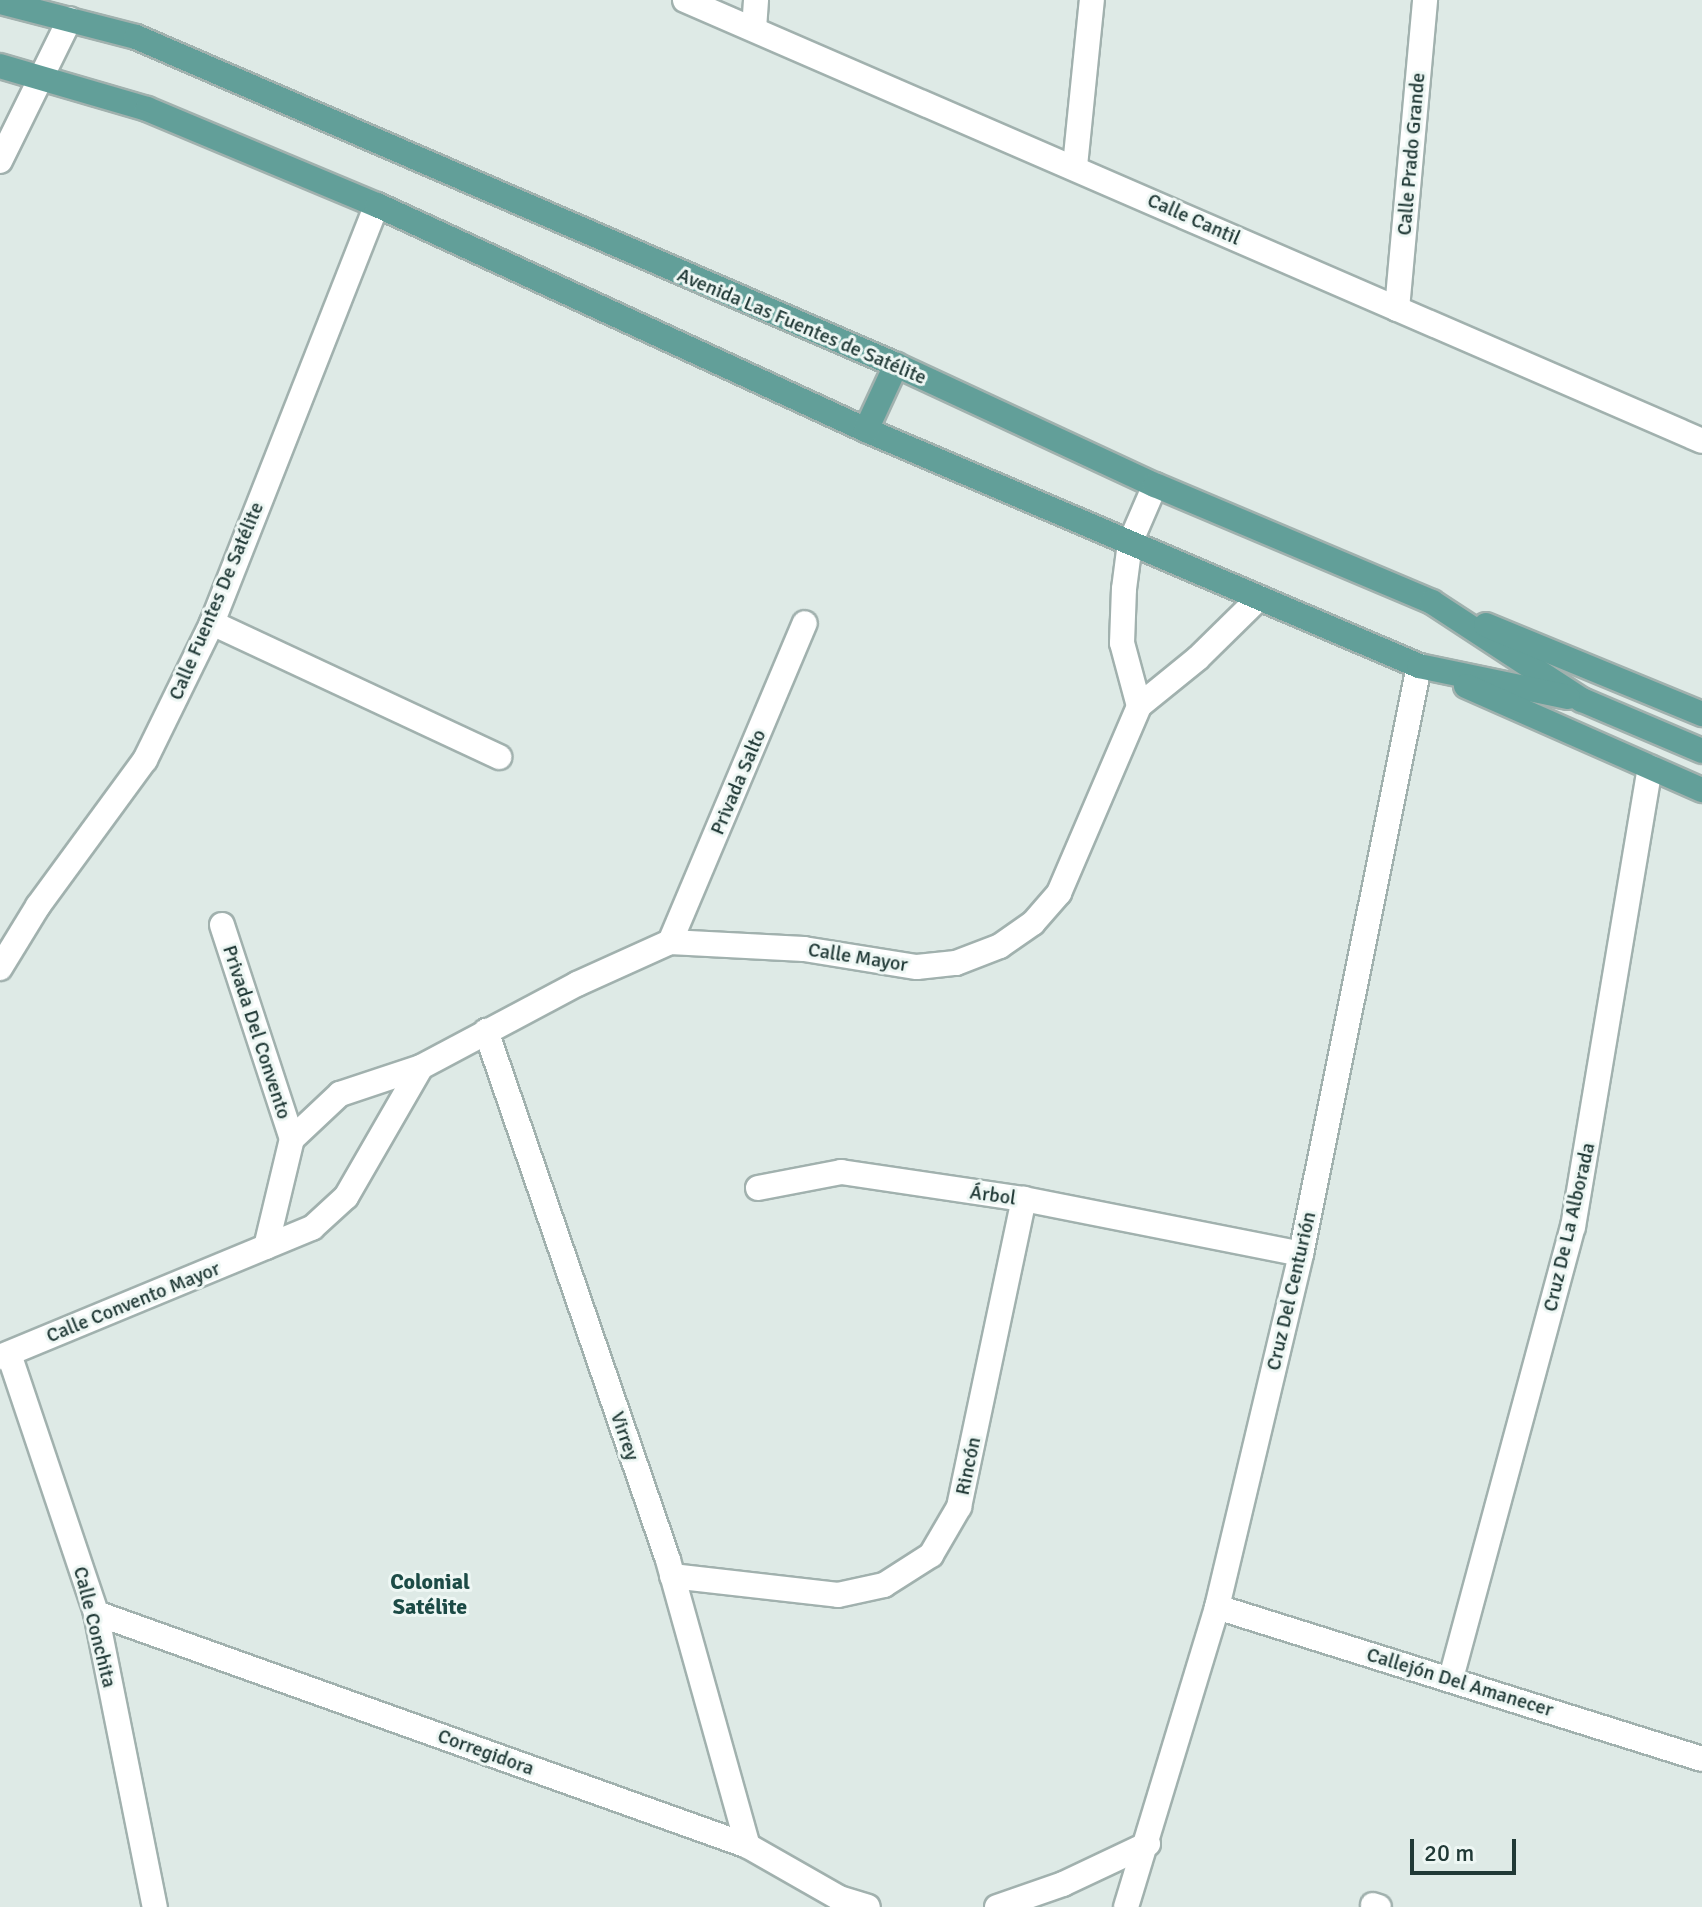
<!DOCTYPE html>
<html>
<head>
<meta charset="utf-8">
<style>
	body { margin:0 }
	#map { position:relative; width:1702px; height:1907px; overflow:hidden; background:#deeae6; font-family:Signika,sans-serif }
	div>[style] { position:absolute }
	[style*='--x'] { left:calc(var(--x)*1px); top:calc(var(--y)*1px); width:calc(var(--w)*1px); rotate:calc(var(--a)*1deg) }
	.roads { filter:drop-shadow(2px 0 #a1b1ae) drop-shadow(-2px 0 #a1b1ae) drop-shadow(0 2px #a1b1ae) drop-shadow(0 -2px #a1b1ae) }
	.minor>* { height:24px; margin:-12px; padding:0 12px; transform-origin:12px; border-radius:12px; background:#fff }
	.major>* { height:24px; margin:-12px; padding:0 12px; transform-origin:12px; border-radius:12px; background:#629f99 }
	span { translate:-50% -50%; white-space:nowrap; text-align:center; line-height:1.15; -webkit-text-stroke:6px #eef7f4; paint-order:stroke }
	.street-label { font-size:20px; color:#203936 }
	.neighbourhood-label { font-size:22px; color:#1c4b46; font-weight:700 }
	.scale { position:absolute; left:1410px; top:1839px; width:106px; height:36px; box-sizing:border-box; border:4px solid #203936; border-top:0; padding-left:10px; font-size:24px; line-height:28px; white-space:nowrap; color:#203936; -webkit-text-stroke:6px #eef7f4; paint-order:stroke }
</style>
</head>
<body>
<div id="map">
	<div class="roads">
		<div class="minor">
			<div style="--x:685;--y:0;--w:1108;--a:23.44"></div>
			<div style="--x:754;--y:29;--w:29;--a:-86"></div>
			<div style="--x:0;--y:161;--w:158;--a:-63.8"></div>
			<div style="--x:1075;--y:166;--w:167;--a:-84.2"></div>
			<div style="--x:1397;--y:309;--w:310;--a:-84.8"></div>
			<div style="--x:212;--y:623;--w:317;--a:25"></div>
			<div style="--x:1139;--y:706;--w:65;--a:-105.1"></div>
			<div style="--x:1122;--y:643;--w:54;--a:-87.9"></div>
			<div style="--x:1124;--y:589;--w:46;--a:-82.6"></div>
			<div style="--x:1130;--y:543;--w:63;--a:-66.7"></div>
			<div style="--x:222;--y:925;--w:225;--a:71.9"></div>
			<div style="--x:670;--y:942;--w:346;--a:-67.1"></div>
			<div style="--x:0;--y:968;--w:73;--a:-58.5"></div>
			<div style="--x:38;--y:906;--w:181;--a:-53.8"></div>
			<div style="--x:145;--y:760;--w:153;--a:-63.9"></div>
			<div style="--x:212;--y:623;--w:449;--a:-68.5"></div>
			<div style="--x:486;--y:1031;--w:559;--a:71.01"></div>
			<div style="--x:668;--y:1560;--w:297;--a:74.4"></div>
			<div style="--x:758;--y:1188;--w:85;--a:-10.9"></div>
			<div style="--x:841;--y:1172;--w:185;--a:8.4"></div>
			<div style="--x:1024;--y:1199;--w:282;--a:11.2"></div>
			<div style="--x:266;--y:1247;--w:111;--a:-76.5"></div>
			<div style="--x:292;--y:1139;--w:66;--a:-43.2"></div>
			<div style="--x:340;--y:1094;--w:85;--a:-18.4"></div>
			<div style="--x:421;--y:1067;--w:177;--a:-28"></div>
			<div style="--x:577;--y:984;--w:102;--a:-24.3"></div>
			<div style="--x:670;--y:942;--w:134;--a:3"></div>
			<div style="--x:804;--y:949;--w:114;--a:9.1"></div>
			<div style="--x:917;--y:967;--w:39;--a:-6"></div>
			<div style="--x:956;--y:963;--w:47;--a:-21.1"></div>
			<div style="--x:1000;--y:946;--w:40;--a:-34.9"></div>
			<div style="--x:1033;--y:923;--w:40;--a:-49"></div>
			<div style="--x:1059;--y:893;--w:203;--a:-66.8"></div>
			<div style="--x:1139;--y:706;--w:76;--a:-39.1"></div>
			<div style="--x:1198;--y:658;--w:86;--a:-44.5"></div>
			<div style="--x:9;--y:1354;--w:273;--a:71.4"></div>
			<div style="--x:96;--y:1613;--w:300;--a:78.7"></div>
			<div style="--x:0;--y:1357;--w:338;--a:-22.5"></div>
			<div style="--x:312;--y:1228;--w:46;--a:-42.4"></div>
			<div style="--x:346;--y:1197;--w:150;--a:-60"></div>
			<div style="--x:672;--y:1576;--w:167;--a:6.5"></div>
			<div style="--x:838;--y:1595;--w:47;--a:-12.3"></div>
			<div style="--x:884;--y:1585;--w:56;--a:-32.6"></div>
			<div style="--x:931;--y:1555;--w:56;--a:-59.7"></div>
			<div style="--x:959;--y:1507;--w:315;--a:-78.1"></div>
			<div style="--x:1217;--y:1607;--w:508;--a:17.4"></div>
			<div style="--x:96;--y:1613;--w:692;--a:19.66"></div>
			<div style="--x:748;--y:1846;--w:105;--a:29.7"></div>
			<div style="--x:839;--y:1898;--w:30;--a:17"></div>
			<div style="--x:1451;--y:1678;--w:467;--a:-74.9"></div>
			<div style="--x:1573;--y:1227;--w:466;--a:-80.5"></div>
			<div style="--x:1373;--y:1905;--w:6;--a:18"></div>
			<div style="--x:997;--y:1907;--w:70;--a:-19.2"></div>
			<div style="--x:1063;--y:1884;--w:94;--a:-25.2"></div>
			<div style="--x:1126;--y:1907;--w:313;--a:-73.1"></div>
			<div style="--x:1217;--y:1607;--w:363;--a:-76.6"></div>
			<div style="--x:1301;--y:1254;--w:600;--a:-78.65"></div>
		</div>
		<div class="major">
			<div style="--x:0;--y:2;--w:140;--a:14.4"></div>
			<div style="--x:136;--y:37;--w:828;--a:23.34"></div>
			<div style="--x:896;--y:365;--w:285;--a:24.9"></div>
			<div style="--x:1155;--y:485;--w:301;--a:22.9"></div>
			<div style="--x:1432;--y:602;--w:179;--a:33.2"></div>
			<div style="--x:1582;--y:700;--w:130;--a:23"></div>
			<div style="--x:0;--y:66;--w:153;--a:16.3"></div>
			<div style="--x:147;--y:109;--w:249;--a:22.7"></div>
			<div style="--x:377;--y:205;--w:538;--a:24.71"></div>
			<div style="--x:866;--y:430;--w:601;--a:23.11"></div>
			<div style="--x:1419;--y:666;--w:152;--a:11.8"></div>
			<div style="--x:866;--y:430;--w:72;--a:-65.2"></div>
			<div style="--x:1486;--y:625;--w:234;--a:22.4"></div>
			<div style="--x:1466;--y:686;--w:258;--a:23.8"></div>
		</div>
	</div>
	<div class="street-label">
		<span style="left:1411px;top:154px;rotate:-85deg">Calle Prado Grande</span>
		<span style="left:1194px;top:219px;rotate:24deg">Calle Cantil</span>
		<span style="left:802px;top:326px;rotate:23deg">Avenida Las Fuentes de Satélite</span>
		<span style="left:216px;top:601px;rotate:-67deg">Calle Fuentes De Satélite</span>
		<span style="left:738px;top:782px;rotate:-67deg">Privada Salto</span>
		<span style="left:858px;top:957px;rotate:9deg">Calle Mayor</span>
		<span style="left:257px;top:1032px;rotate:72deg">Privada Del Convento</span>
		<span style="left:993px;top:1195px;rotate:8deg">Árbol</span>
		<span style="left:1569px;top:1227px;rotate:-77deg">Cruz De La Alborada</span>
		<span style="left:1291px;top:1291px;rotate:-77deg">Cruz Del Centurión</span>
		<span style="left:133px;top:1302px;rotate:-22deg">Calle Convento Mayor</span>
		<span style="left:625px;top:1436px;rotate:71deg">Virrey</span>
		<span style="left:968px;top:1466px;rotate:-78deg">Rincón</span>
		<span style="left:95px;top:1627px;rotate:76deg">Calle Conchita</span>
		<span style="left:1460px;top:1682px;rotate:17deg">Callejón Del Amanecer</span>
		<span style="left:486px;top:1752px;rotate:20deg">Corregidora</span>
	</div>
	<div class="neighbourhood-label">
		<span style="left:430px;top:1594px">Colonial<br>Satélite</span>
	</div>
	<div class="scale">20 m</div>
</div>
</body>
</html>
